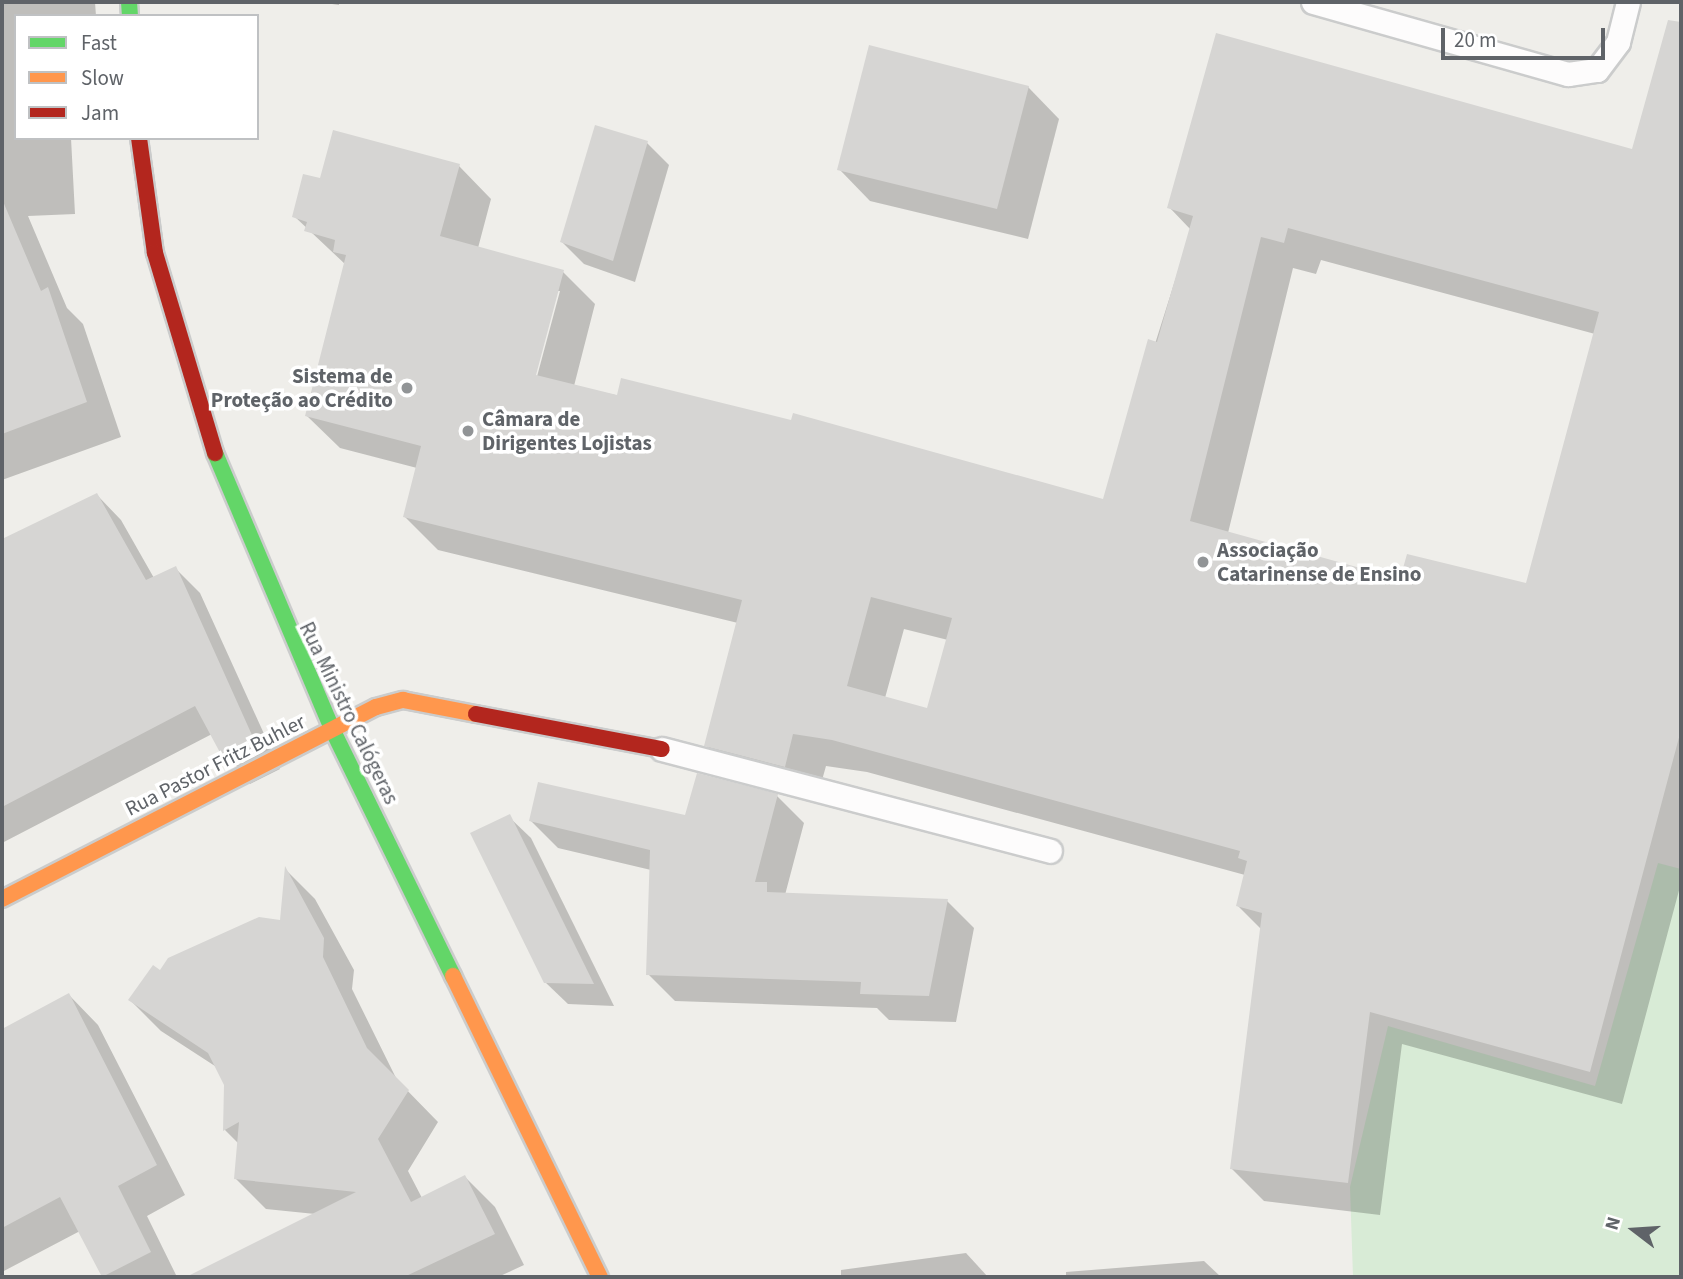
<!DOCTYPE html>
<html>
<head>
<meta charset="utf-8">
<style>
	body { margin:0 }
	#map { position:relative; width:1683px; height:1279px; overflow:hidden; background:#efeeea; font-family:"Source Sans 3",sans-serif }
	div>[style] { position:absolute }
	[style*='--x'] { left:calc(var(--x)*1px); top:calc(var(--y)*1px); width:calc(var(--w)*1px); rotate:calc(var(--a)*1deg) }
	.green>* { inset:0; background:#d8ebd6 }
	.shadow>* { inset:0; background:#0003 }
	.building>* { inset:0; background:#d6d5d3 }
	.roads { filter:drop-shadow(2px 0 #cbcccc) drop-shadow(-2px 0 #cbcccc) drop-shadow(0 2px #cbcccc) drop-shadow(0 -2px #cbcccc) }
	.lane>* { height:23px; margin:-11.5px; padding:0 11.5px; transform-origin:11.5px; border-radius:11.5px; background:#fdfcfc }
	.fast>* { height:16px; margin:-8px; padding:0 8px; transform-origin:8px; border-radius:8px; background:#63d668 }
	.slow>* { height:16px; margin:-8px; padding:0 8px; transform-origin:8px; border-radius:8px; background:#ff974d }
	.jam>* { height:16px; margin:-8px; padding:0 8px; transform-origin:8px; border-radius:8px; background:#b3261e }
	.dots>* { width:19px; height:19px; translate:-50% -50%; box-sizing:border-box; border:4px solid #fff; border-radius:50% }
	span { translate:-50% -50%; white-space:nowrap; text-align:center; line-height:1.15; -webkit-text-stroke:7px #fff; paint-order:stroke }
	.poi-label { font-size:21px; color:#5f6368; font-weight:700 }
	.right { translate:-100% -50%; text-align:right }
	.left { translate:0 -50%; text-align:left }
	.street-label { font-size:21px; color:#5f6368 }
	.frame { position:absolute; inset:0; border:4px solid #5f6368; pointer-events:none }
	.legend { position:absolute; left:14px; top:14px; width:245px; height:126px; box-sizing:border-box; background:#fff; border:2px solid #bfc1c3; margin:0; padding:9px 12px; list-style:none; font-size:21px; color:#5f6368 }
	.legend li { display:flex; align-items:center; gap:14px; height:35px }
	.legend b { width:35px; border:2px solid #bfc1c3 }
	.north { position:absolute; left:1599px; top:1195px; width:70px; height:70px; -webkit-text-stroke:5px #fff; paint-order:stroke; rotate:287deg; font-size:19px; font-weight:700; line-height:28px; text-align:center; color:#5f6368 }
	.north::after { content:''; display:block; margin:auto; width:24px; height:32px; background:#5f6368; clip-path:polygon(50% 0,100% 100%,50% 72%,0 100%) }
	.scale { position:absolute; left:1441px; top:28px; width:164px; height:32px; box-sizing:border-box; border:4px solid #5f6368; border-top:0; padding-left:9px; font-size:21px; line-height:24px; white-space:nowrap; color:#5f6368; -webkit-text-stroke:5px #fff; paint-order:stroke }
</style>
</head>
<body>
<div id="map">
	<div class="green">
		<div style="clip-path:polygon(1658px 863px,1681px 869px,1681px 1277px,1353px 1277px,1350px 1187px,1388px 1026px,1595px 1086px)"></div>
	</div>
	<div class="shadow">
		<div style="clip-path:polygon(2px 2px,95px 2px,96px 16px,16px 16px,16px 138px,71px 138px,75px 214px,28px 216px,67px 308px,83px 324px,121px 437px,2px 480px)"></div>
		<div style="clip-path:polygon(318px 2px,339px 2px,339px 5px)"></div>
		<div style="clip-path:polygon(evenodd,1661px 51px,1681px 57px,1681px 883px,1622px 1104px,1402px 1044px,1380px 1215px,1264px 1201px,1231px 1168px,1262px 930px,1237px 905px,1245px 875px,867px 772px,826px 766px,817px 798px,739px 778px,706px 745px,738px 623px,438px 550px,405px 517px,417px 468px,340px 448px,307px 416px,346px 265px,294px 216px,321px 180px,459px 166px,491px 199px,478px 248px,563px 272px,595px 304px,574px 386px,1105px 502px,1191px 230px,1169px 207px,1633px 151px,1661px 51px,1321px 260px,1595px 334px,1527px 586px,1401px 581px,1228px 533px,1293px 268px,1316px 274px,1321px 260px,1661px 51px,556px 291px,560px 291px,535px 384px,532px 383px,556px 291px,1661px 51px,904px 629px,948px 640px,928px 711px,885px 698px,904px 629px)"></div>
		<div style="clip-path:polygon(1028px 87px,1059px 119px,1028px 239px,870px 201px,839px 169px)"></div>
		<div style="clip-path:polygon(647px 143px,669px 165px,635px 282px,584px 264px,562px 242px)"></div>
		<div style="clip-path:polygon(97px 495px,121px 520px,154px 578px,175px 568px,200px 593px,280px 769px,250px 784px,212px 734px,2px 843px,2px 551px)"></div>
		<div style="clip-path:polygon(777px 796px,804px 823px,785px 895px,947px 901px,974px 928px,956px 1022px,889px 1020px,877px 1008px,675px 1001px,648px 974px,651px 870px,558px 848px,531px 821px,686px 817px)"></div>
		<div style="clip-path:polygon(509px 817px,531px 838px,614px 1006px,568px 1004px,545px 982px)"></div>
		<div style="clip-path:polygon(286px 870px,315px 899px,354px 970px,352px 989px,397px 1080px,438px 1122px,408px 1171px,422px 1198px,465px 1177px,495px 1207px,524px 1265px,498px 1277px,230px 1277px,221px 1261px,315px 1214px,266px 1209px,236px 1179px,239px 1144px,225px 1130px,226px 1084px,218px 1068px,161px 1031px,130px 1000px,160px 972px,282px 921px)"></div>
		<div style="clip-path:polygon(69px 995px,98px 1025px,185px 1195px,147px 1216px,177px 1277px,105px 1277px,80px 1231px,2px 1272px,2px 1060px,12px 1054px,2px 1031px)"></div>
		<div style="clip-path:polygon(966px 1253px,988px 1277px,841px 1277px,841px 1270px)"></div>
		<div style="clip-path:polygon(1204px 1261px,1221px 1277px,1066px 1277px,1066px 1272px)"></div>
	</div>
	<div class="building">
		<div style="clip-path:polygon(evenodd,1668px 20px,1681px 22px,1681px 730px,1590px 1072px,1370px 1012px,1348px 1183px,1230px 1169px,1262px 913px,1236px 906px,1247px 861px,1238px 858px,1240px 851px,832px 740px,793px 734px,785px 767px,704px 746px,742px 600px,403px 517px,421px 446px,305px 416px,346px 255px,333px 252px,335px 240px,304px 231px,307px 222px,292px 217px,303px 174px,320px 178px,333px 130px,460px 164px,440px 236px,564px 270px,536px 375px,617px 395px,621px 378px,791px 420px,793px 413px,1103px 499px,1148px 339px,1157px 342px,1193px 216px,1167px 208px,1216px 33px,1632px 149px,1668px 20px,1288px 228px,1599px 312px,1526px 583px,1407px 554px,1400px 579px,1190px 521px,1261px 237px,1284px 243px,1288px 228px,1668px 20px,871px 597px,952px 618px,927px 708px,847px 686px,871px 597px)"></div>
		<div style="clip-path:polygon(869px 45px,1029px 86px,997px 209px,837px 170px)"></div>
		<div style="clip-path:polygon(595px 125px,648px 141px,613px 261px,560px 242px)"></div>
		<div style="clip-path:polygon(2px 199px,41px 291px,48px 287px,87px 402px,2px 434px)"></div>
		<div style="clip-path:polygon(97px 493px,146px 580px,176px 566px,256px 744px,224px 760px,195px 706px,2px 807px,2px 539px)"></div>
		<div style="clip-path:polygon(697px 773px,778px 794px,755px 882px,767px 882px,767px 892px,948px 899px,929px 996px,860px 994px,861px 982px,646px 975px,650px 850px,529px 821px,538px 782px,685px 815px)"></div>
		<div style="clip-path:polygon(510px 814px,594px 984px,544px 983px,470px 833px)"></div>
		<div style="clip-path:polygon(285px 866px,324px 938px,323px 957px,367px 1048px,409px 1090px,378px 1139px,411px 1202px,465px 1175px,495px 1234px,404px 1277px,186px 1277px,356px 1192px,234px 1179px,239px 1122px,223px 1131px,224px 1085px,208px 1053px,128px 1000px,153px 965px,160px 970px,168px 958px,259px 917px,280px 920px)"></div>
		<div style="clip-path:polygon(69px 993px,157px 1165px,118px 1186px,151px 1252px,102px 1277px,60px 1197px,2px 1228px,2px 1029px)"></div>
	</div>
	<div class="roads">
		<div class="lane">
			<div style="--x:1313;--y:2;--w:265;--a:15.8"></div>
			<div style="--x:1568;--y:74;--w:29;--a:-8"></div>
			<div style="--x:1597;--y:70;--w:35;--a:-53"></div>
			<div style="--x:1618;--y:42;--w:41;--a:-76"></div>
			<div style="--x:662;--y:749;--w:401;--a:14.7"></div>
		</div>
		<div class="fast">
			<div style="--x:129;--y:2;--w:14;--a:86"></div>
			<div style="--x:215;--y:453;--w:300;--a:67"></div>
			<div style="--x:332;--y:729;--w:275;--a:63.9"></div>
		</div>
		<div class="slow">
			<div style="--x:2;--y:899;--w:420;--a:-27.2"></div>
			<div style="--x:376;--y:707;--w:28;--a:-15"></div>
			<div style="--x:403;--y:700;--w:74;--a:10.9"></div>
			<div style="--x:453;--y:976;--w:335;--a:64"></div>
		</div>
		<div class="jam">
			<div style="--x:139;--y:138;--w:116;--a:82.1"></div>
			<div style="--x:155;--y:253;--w:209;--a:73.3"></div>
			<div style="--x:476;--y:714;--w:189;--a:10.7"></div>
		</div>
	</div>
	<div class="dots">
		<div style="left:407px;top:388px;background:#919496"></div>
		<div style="left:468px;top:431px;background:#919496"></div>
		<div style="left:1203px;top:562px;background:#919496"></div>
	</div>
	<div class="poi-label">
		<span class="right" style="left:393px;top:388px">Sistema de<br>Proteção ao Crédito</span>
		<span class="left" style="left:482px;top:431px">Câmara de<br>Dirigentes Lojistas</span>
		<span class="left" style="left:1217px;top:562px">Associação<br>Catarinense de Ensino</span>
	</div>
	<div class="street-label">
		<span style="left:349px;top:713px;rotate:64deg">Rua Ministro Calógeras</span>
		<span style="left:215px;top:765px;rotate:-27deg">Rua Pastor Fritz Buhler</span>
	</div>
	<div class="frame"></div>
	<ul class="legend">
	<li><b style="height:9px;background:#63d668"></b>Fast</li>
	<li><b style="height:9px;background:#ff974d"></b>Slow</li>
	<li><b style="height:9px;background:#b3261e"></b>Jam</li>
	</ul>
	<div class="north">N</div>
	<div class="scale">20 m</div>
</div>
</body>
</html>
